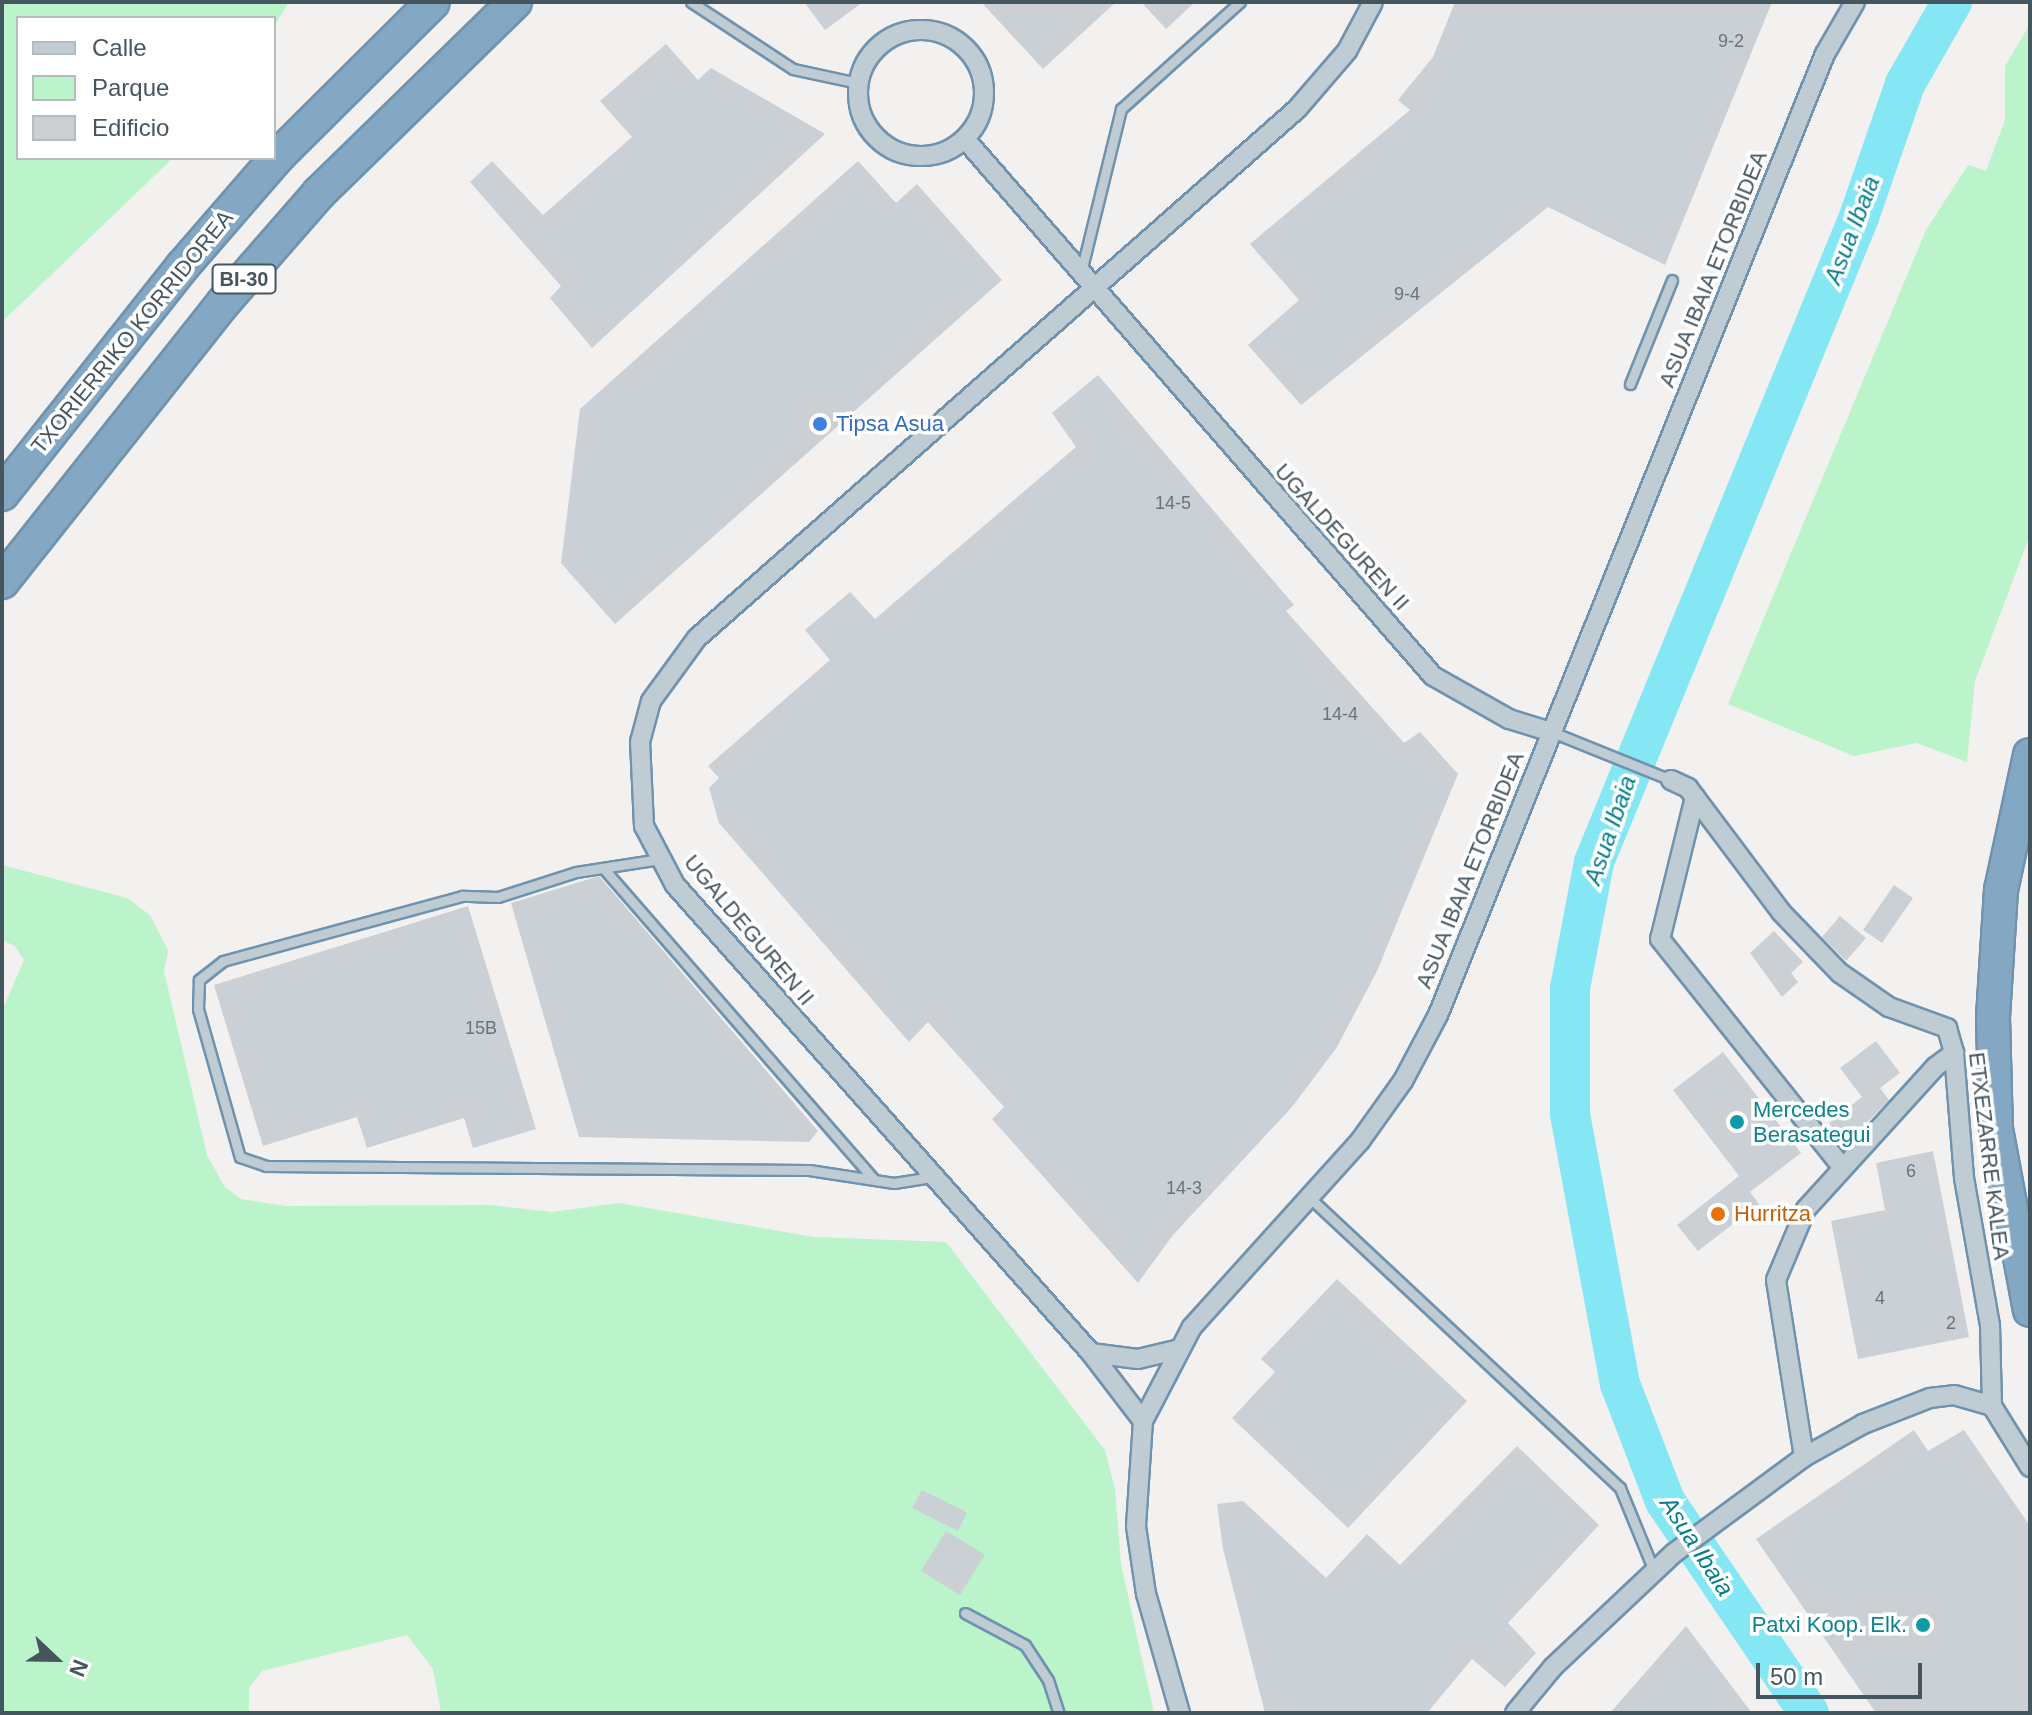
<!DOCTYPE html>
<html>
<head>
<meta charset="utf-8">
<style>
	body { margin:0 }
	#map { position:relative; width:2032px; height:1715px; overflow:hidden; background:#f3f0f0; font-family:Helvetica,sans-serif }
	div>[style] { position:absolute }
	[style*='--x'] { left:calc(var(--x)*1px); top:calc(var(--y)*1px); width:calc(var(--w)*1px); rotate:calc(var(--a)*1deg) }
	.green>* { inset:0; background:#bbf3cb }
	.river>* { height:40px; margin:-20px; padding:0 20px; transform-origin:20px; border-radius:20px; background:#85e7f3 }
	.building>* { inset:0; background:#cbd0d5 }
	.roads { filter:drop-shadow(2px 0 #6f93ae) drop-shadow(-2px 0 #6f93ae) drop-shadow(0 2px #6f93ae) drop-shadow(0 -2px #6f93ae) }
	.lane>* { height:9px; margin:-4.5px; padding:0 4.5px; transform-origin:4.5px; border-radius:4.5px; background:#bfccd3 }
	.street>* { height:18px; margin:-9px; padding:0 9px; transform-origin:9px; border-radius:9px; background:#bfccd3 }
	.street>.ring { margin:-9px; padding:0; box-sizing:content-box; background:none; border:18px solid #bfccd3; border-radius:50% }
	.highway>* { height:32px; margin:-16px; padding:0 16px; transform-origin:16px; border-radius:16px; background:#84a8c3 }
	.dots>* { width:22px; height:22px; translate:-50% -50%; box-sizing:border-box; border:4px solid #fff; border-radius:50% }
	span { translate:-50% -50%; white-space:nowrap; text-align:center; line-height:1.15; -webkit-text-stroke:7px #fff; paint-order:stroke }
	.number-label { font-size:18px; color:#67747c }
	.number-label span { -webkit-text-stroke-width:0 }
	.shield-label span { padding:2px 6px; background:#fff; border:2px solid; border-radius:6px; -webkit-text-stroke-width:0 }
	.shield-label { font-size:20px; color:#46565f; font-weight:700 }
	.street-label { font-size:22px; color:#46565f }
	.shop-label { font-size:22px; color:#366cbe }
	.left { translate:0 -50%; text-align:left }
	.culture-label { font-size:22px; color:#0d838f }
	.right { translate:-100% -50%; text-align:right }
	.food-label { font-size:22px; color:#c56008 }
	.water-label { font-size:24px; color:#047e8e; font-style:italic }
	.frame { position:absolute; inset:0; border:4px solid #46565f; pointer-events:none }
	.legend { position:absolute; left:16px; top:16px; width:260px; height:144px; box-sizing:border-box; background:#fff; border:2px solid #b5bbbf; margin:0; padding:10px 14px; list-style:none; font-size:24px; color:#46565f }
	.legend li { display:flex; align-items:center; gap:16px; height:40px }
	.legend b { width:40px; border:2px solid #b5bbbf }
	.north { position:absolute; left:16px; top:1619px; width:80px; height:80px; -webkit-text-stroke:6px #fff; paint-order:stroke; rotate:112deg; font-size:22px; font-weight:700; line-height:32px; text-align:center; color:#46565f }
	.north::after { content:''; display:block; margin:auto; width:28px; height:36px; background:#46565f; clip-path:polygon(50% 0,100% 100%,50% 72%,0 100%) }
	.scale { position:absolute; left:1756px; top:1663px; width:166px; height:36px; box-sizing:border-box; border:4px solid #46565f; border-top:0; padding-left:10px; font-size:24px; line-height:28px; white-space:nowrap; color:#46565f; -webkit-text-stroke:6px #fff; paint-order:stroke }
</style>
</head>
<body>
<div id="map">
	<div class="green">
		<div style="clip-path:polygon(2px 2px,289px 2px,274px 27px,274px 18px,18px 18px,18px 158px,173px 158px,2px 322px)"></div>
		<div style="clip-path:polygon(2030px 24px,2030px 535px,1975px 681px,1967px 762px,1917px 743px,1854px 756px,1728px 704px,1926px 230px,1968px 165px,1986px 171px,2005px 120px,2005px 66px)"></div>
		<div style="clip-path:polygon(2px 865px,127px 898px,150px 915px,168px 951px,164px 971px,207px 1155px,224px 1186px,241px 1199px,286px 1206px,491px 1205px,552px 1212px,619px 1203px,814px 1237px,946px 1242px,1105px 1450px,1115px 1489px,1121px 1564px,1154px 1713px,441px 1713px,433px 1669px,407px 1635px,262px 1671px,249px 1688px,249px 1713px,2px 1713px,2px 1011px,24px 960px,15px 946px,2px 940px)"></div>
	</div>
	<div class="river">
		<div style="--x:1809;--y:1713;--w:256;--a:-124.2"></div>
		<div style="--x:1665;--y:1501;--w:125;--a:-111"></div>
		<div style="--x:1620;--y:1384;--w:275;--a:-100.5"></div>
		<div style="--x:1570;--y:1114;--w:126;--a:-90"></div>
		<div style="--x:1570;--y:988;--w:128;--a:-79.2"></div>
		<div style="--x:1594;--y:862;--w:697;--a:-67.66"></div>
		<div style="--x:1859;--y:217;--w:141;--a:-70.9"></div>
		<div style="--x:1905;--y:84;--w:95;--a:-60.2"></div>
	</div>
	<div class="building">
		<div style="clip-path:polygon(804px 2px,863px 2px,825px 30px)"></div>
		<div style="clip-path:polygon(981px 2px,1116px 2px,1043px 69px)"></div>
		<div style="clip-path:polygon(1141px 2px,1195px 2px,1166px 29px)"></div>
		<div style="clip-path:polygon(1455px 2px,1772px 2px,1665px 265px,1548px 207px,1301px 405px,1248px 345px,1299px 300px,1250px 244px,1410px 110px,1398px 100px,1433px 57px)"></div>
		<div style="clip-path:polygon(666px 44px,698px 80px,711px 68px,825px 134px,592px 348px,550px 298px,561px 286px,470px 182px,492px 161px,543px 215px,632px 137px,600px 101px)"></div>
		<div style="clip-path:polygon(858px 161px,896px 203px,917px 184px,1002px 280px,615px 624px,561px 563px,580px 409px)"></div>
		<div style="clip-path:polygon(1098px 375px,1294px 605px,1286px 611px,1404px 743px,1420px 732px,1458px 774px,1377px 971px,1337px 1047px,1292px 1107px,1173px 1235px,1138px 1283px,992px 1119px,1004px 1107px,928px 1022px,909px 1042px,719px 823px,709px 788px,719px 778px,708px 766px,830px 660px,805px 630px,850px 592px,875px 619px,1076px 447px,1052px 413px)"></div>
		<div style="clip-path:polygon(599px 876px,818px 1131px,809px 1142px,579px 1137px,511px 903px)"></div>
		<div style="clip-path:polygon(1894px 885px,1913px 898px,1882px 943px,1863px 930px)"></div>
		<div style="clip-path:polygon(468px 906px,536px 1129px,473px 1148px,464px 1118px,367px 1148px,357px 1117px,263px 1146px,214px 985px)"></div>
		<div style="clip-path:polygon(1840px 916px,1866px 938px,1846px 961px,1822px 937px)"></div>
		<div style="clip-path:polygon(1774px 931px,1803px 962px,1791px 973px,1798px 982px,1782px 997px,1750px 953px)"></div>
		<div style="clip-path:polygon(1876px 1041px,1900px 1073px,1880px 1088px,1889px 1100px,1842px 1148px,1829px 1123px,1862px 1097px,1840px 1068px)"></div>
		<div style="clip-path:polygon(1723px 1052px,1801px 1153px,1750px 1192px,1759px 1204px,1698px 1251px,1677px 1225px,1739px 1176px,1673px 1090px)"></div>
		<div style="clip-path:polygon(1933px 1151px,1969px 1337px,1858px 1359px,1831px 1221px,1885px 1210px,1876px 1163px)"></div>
		<div style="clip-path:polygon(1337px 1279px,1467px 1401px,1348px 1528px,1232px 1418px,1275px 1372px,1261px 1359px)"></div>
		<div style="clip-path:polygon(1914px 1430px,1928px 1451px,1964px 1430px,2030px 1526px,2030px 1713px,1876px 1713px,1756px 1539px)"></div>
		<div style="clip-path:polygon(1517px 1446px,1599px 1525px,1508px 1623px,1536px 1653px,1505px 1687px,1472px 1659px,1427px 1713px,1265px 1713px,1223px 1549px,1217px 1504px,1243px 1501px,1326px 1578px,1367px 1534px,1400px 1565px)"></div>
		<div style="clip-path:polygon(922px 1490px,967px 1512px,958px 1531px,912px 1508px)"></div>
		<div style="clip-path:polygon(946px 1531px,985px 1555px,960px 1595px,921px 1571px)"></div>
		<div style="clip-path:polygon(1686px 1626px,1752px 1713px,1610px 1713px)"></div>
	</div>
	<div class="roads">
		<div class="lane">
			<div style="--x:691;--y:2;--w:122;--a:33.3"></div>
			<div style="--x:793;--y:69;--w:66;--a:12.2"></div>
			<div style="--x:1081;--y:272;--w:168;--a:-76.2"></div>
			<div style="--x:1121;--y:109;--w:160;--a:-42"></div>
			<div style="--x:1630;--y:384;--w:112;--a:-68"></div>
			<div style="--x:1552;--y:732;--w:128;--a:22"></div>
			<div style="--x:660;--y:859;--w:85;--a:171.2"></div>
			<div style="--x:576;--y:872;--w:82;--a:162.2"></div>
			<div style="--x:498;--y:897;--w:36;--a:-178"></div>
			<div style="--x:462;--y:896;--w:248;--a:164.8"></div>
			<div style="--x:223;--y:961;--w:31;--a:142"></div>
			<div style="--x:199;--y:980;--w:29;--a:92"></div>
			<div style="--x:198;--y:1009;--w:154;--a:74.2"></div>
			<div style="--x:240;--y:1157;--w:28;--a:19"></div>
			<div style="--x:266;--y:1166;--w:543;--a:0.42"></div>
			<div style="--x:809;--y:1170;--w:86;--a:8.7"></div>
			<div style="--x:894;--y:1183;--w:38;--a:-9"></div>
			<div style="--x:604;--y:869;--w:410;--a:49"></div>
			<div style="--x:1308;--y:1196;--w:427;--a:43.1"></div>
			<div style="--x:1620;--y:1488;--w:90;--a:67.7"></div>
			<div style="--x:965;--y:1613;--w:68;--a:28.1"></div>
			<div style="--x:1025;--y:1645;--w:42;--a:56.7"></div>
			<div style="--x:1048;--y:1680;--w:35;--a:72"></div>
		</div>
		<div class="street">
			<div class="ring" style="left:858px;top:30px;width:108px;height:108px"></div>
			<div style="--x:965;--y:139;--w:712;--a:48.93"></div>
			<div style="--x:1433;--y:676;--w:87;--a:29.5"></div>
			<div style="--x:1509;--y:719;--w:44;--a:17.2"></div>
			<div style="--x:1671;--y:780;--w:19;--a:25"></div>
			<div style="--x:1688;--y:788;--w:155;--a:53.1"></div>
			<div style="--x:1781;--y:912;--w:85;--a:46"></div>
			<div style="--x:1840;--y:973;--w:60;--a:34.8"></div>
			<div style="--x:1889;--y:1007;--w:62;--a:19.9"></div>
			<div style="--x:1947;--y:1028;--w:26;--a:74"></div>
			<div style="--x:1954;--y:1053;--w:125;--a:85.4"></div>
			<div style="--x:1964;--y:1178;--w:149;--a:80"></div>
			<div style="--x:1990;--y:1325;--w:81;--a:88.6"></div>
			<div style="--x:1992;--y:1406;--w:72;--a:58.1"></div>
			<div style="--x:1695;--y:797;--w:146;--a:103.8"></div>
			<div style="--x:1660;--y:939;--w:293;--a:51.4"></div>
			<div style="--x:1091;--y:1353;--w:47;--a:7.3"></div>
			<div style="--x:1138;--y:1359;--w:43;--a:-13.4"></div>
			<div style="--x:1143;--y:1421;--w:86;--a:-127.4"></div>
			<div style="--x:1091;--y:1353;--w:626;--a:-131.63"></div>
			<div style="--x:675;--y:885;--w:67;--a:-117.7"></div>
			<div style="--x:644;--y:826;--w:84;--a:-92.7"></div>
			<div style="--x:640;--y:742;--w:42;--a:-75"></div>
			<div style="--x:651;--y:701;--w:78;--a:-53.9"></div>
			<div style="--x:697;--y:638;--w:800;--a:-41.4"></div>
			<div style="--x:1297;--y:109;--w:77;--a:-49.2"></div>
			<div style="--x:1347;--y:51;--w:55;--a:-62"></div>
			<div style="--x:1804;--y:1457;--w:179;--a:-99"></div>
			<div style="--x:1776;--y:1280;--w:77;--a:-67.1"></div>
			<div style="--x:1806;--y:1209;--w:192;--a:-47.7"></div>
			<div style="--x:1935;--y:1067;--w:24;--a:-36"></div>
			<div style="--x:1180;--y:1713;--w:124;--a:-105.9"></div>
			<div style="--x:1146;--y:1594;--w:69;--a:-98.4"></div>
			<div style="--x:1136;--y:1526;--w:105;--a:-86.2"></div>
			<div style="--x:1143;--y:1421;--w:106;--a:-62.5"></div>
			<div style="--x:1192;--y:1327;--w:251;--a:-47.9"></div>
			<div style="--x:1360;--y:1141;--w:74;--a:-54.4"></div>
			<div style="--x:1403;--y:1081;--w:75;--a:-62.1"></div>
			<div style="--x:1438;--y:1015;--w:1036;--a:-68.07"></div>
			<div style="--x:1825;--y:54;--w:60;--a:-60"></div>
			<div style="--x:1515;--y:1713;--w:60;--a:-50.4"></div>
			<div style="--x:1553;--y:1667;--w:166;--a:-43.3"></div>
			<div style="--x:1674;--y:1553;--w:162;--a:-36.4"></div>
			<div style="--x:1804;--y:1457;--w:68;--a:-29.2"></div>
			<div style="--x:1863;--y:1424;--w:72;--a:-21.2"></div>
			<div style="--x:1930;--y:1398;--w:24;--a:-7"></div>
			<div style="--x:1954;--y:1395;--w:40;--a:16"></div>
		</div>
		<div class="highway">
			<div style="--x:2;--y:494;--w:290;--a:-51.6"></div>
			<div style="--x:182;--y:267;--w:147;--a:-49.1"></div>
			<div style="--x:278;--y:156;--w:218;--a:-44.8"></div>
			<div style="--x:2;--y:582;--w:357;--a:-51.6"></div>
			<div style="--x:224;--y:302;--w:145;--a:-48.9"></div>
			<div style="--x:319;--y:193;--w:274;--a:-44.3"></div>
			<div style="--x:2030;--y:755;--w:138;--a:102.1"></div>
			<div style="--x:2001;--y:890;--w:128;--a:93.6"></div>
			<div style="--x:1993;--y:1018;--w:111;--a:88.5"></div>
			<div style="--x:1996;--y:1129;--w:184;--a:79.4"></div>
		</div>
	</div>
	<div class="dots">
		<div style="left:820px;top:424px;background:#3f7fe0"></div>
		<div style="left:1737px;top:1122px;background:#0f9aa8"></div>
		<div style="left:1718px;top:1214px;background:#e8710a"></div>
		<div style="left:1923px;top:1625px;background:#0f9aa8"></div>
	</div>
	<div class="number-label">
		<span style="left:1731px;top:41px">9-2</span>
		<span style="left:1407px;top:294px">9-4</span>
		<span style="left:1173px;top:503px">14-5</span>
		<span style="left:1340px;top:714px">14-4</span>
		<span style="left:481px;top:1028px">15B</span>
		<span style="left:1911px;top:1171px">6</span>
		<span style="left:1184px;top:1188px">14-3</span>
		<span style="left:1880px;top:1298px">4</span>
		<span style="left:1951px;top:1323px">2</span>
	</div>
	<div class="shield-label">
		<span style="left:244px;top:279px">BI-30</span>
	</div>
	<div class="street-label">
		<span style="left:1713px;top:269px;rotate:-68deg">ASUA IBAIA ETORBIDEA</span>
		<span style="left:132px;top:332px;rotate:-51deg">TXORIERRIKO KORRIDOREA</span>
		<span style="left:1342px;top:537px;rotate:48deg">UGALDEGUREN II</span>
		<span style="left:1470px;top:870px;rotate:-68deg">ASUA IBAIA ETORBIDEA</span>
		<span style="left:749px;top:930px;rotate:50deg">UGALDEGUREN II</span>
		<span style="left:1989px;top:1156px;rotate:83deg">ETXEZARRE KALEA</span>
	</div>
	<div class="shop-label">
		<span class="left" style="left:836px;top:424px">Tipsa Asua</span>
	</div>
	<div class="culture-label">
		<span class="left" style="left:1753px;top:1122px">Mercedes<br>Berasategui</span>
		<span class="right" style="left:1907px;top:1625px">Patxi Koop. Elk.</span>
	</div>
	<div class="food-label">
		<span class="left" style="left:1734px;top:1214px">Hurritza</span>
	</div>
	<div class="water-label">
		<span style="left:1852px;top:230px;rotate:-69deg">Asua Ibaia</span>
		<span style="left:1610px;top:830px;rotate:-71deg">Asua Ibaia</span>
		<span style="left:1697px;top:1546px;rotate:57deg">Asua Ibaia</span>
	</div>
	<div class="frame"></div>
	<ul class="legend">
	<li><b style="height:10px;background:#bfccd3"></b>Calle</li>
	<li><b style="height:22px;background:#bbf3cb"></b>Parque</li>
	<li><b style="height:22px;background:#cbd0d5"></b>Edificio</li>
	</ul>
	<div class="north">N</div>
	<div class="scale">50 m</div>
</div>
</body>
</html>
